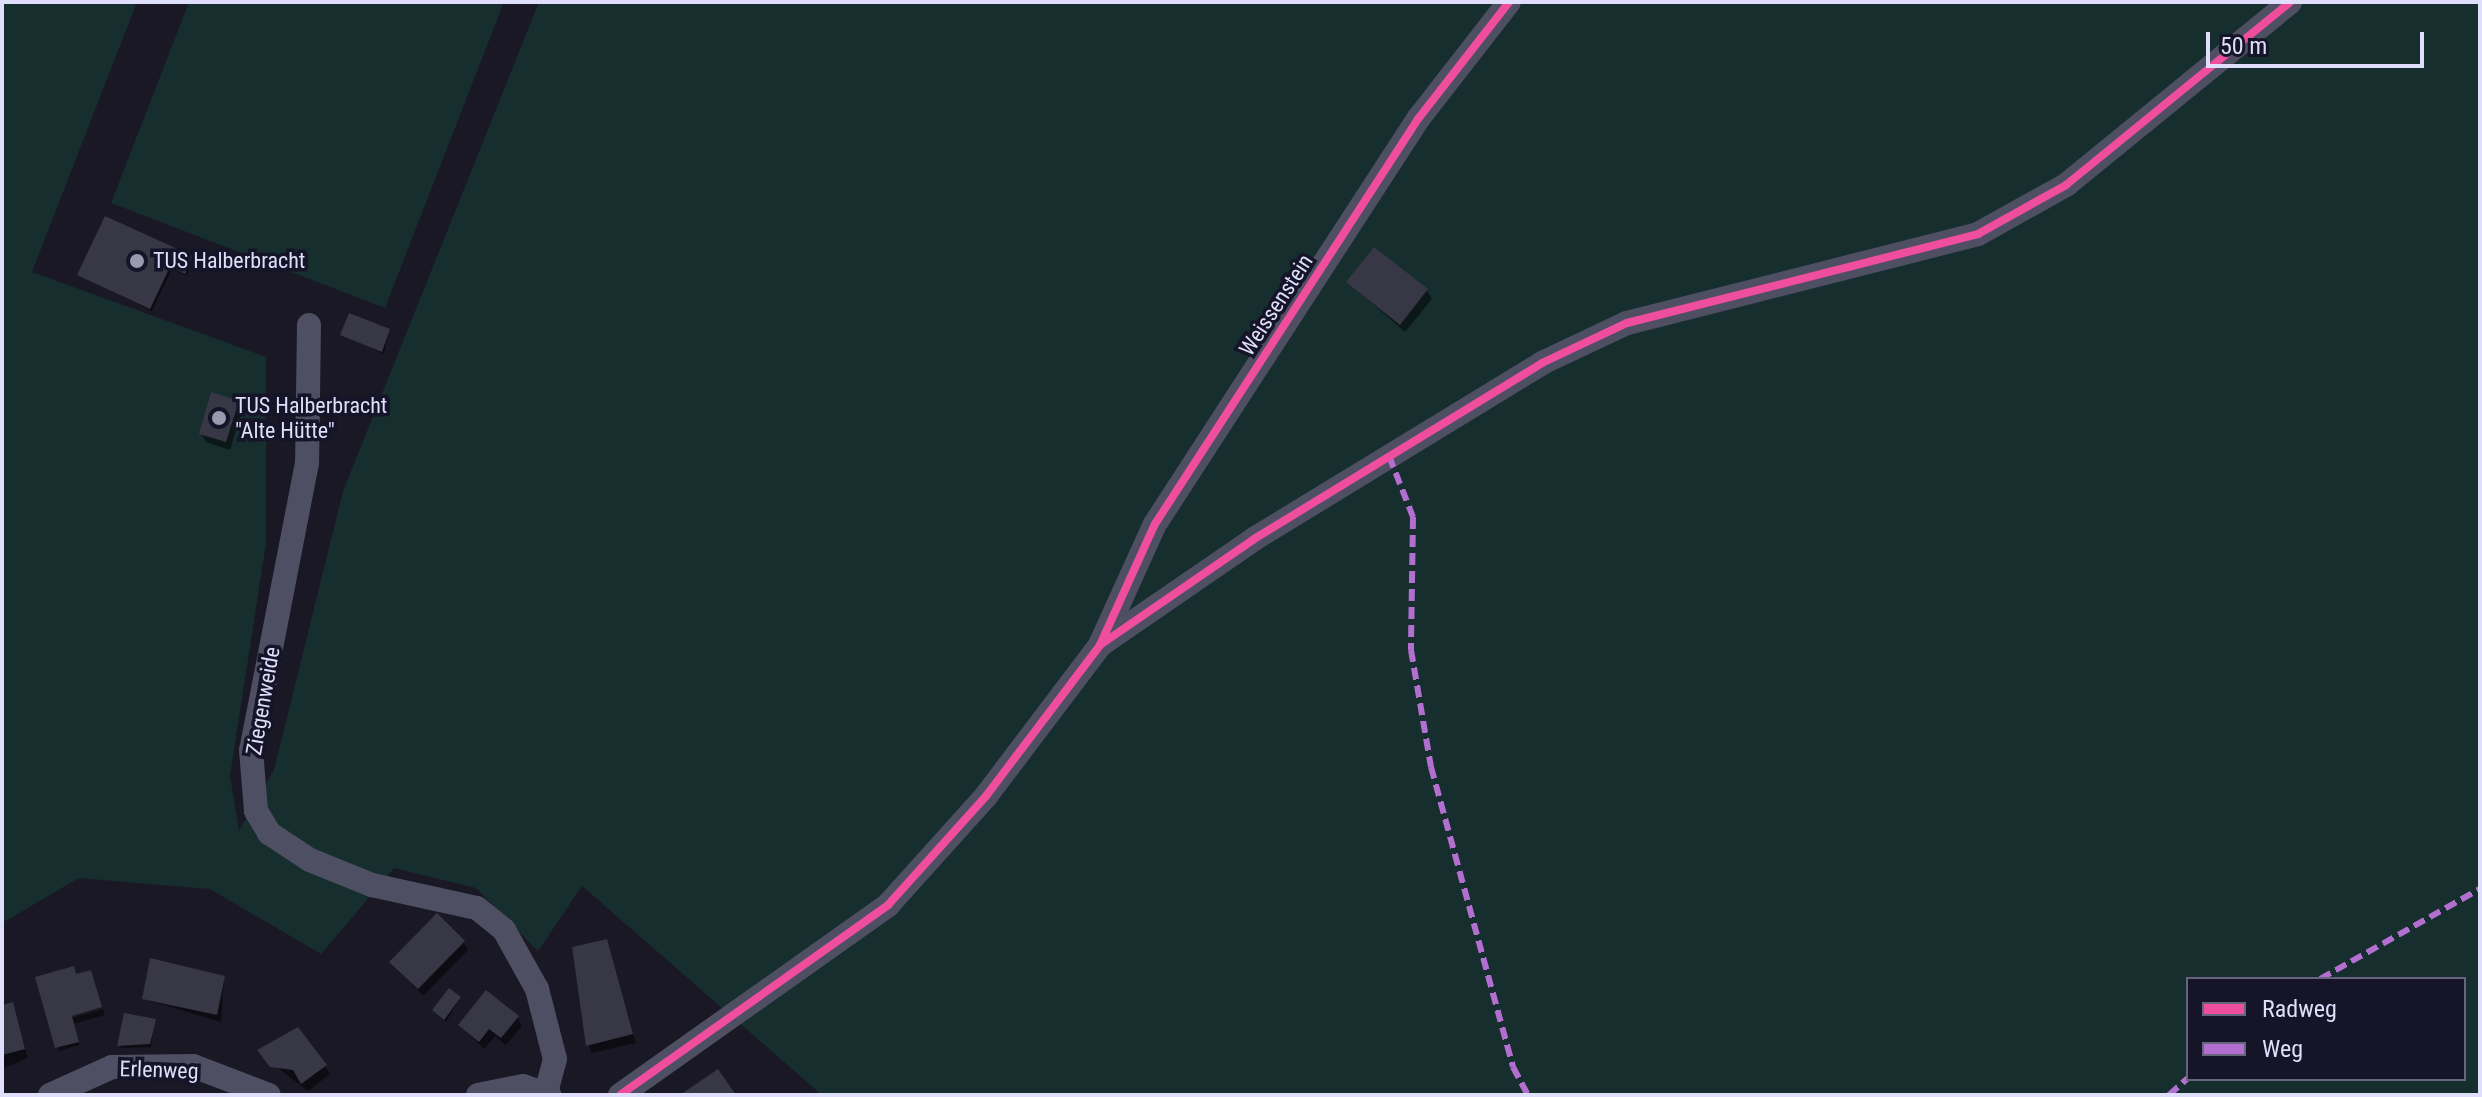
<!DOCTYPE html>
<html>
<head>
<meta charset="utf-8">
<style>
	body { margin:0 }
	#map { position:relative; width:2482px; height:1097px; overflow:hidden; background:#191824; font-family:"Roboto Condensed",sans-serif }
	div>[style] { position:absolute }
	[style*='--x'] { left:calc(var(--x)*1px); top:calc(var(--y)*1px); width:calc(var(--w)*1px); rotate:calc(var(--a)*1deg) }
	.green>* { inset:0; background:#172e2e }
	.shadow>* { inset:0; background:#0007 }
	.building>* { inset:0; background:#383745 }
	.minor>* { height:24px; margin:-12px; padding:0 12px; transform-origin:12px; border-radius:12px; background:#4f4f63 }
	.quiet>* { height:6px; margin-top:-3px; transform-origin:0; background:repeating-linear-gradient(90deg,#b36fd0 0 12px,transparent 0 18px) }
	.cycleway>* { height:8px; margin:-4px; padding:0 4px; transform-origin:4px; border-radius:4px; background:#ef4d9e }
	.dots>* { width:22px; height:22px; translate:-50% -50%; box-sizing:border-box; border:4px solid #151428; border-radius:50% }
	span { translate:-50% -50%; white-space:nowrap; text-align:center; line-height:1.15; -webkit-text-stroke:7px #151428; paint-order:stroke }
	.poi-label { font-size:22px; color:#dfdefb }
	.left { translate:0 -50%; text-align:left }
	.street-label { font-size:22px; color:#dfdefb }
	.frame { position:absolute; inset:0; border:4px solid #dfdefb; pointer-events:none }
	.legend { position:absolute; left:2186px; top:977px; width:280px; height:104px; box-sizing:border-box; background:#151428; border:2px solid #66657c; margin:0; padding:10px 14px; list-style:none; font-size:24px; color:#dfdefb }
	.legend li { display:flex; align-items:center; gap:16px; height:40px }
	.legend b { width:40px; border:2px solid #66657c }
	.scale { position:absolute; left:2206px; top:32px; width:218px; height:36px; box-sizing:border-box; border:4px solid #dfdefb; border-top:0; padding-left:10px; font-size:24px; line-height:28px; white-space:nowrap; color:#dfdefb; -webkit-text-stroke:6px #151428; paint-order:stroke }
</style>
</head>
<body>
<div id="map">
	<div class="green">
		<div style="clip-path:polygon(evenodd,2px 2px,137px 2px,32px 272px,266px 357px,266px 543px,230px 776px,239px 831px,274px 770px,343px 491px,539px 2px,2480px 2px,2480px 1095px,822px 1095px,582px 886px,538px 951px,476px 888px,394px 868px,321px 954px,210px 889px,79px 878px,2px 923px,2px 2px,2188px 979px,2464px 979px,2464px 1079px,2188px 1079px,2188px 979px)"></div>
		<div style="clip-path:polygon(189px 2px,504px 2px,385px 308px,111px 203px)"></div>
	</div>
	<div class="shadow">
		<div style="clip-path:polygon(192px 258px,187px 276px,172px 269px,152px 311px,79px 275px)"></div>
		<div style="clip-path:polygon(1348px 282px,1427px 291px,1432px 299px,1405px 332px)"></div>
		<div style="clip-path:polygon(389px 331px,384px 354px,343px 334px)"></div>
		<div style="clip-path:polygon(237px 403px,242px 411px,230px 450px,206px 442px,201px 434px)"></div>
		<div style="clip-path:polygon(463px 942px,468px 950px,423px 996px,392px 962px)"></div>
		<div style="clip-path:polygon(224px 977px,221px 1022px,144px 999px)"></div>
		<div style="clip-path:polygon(620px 989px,636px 1043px,592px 1053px,588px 1045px)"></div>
		<div style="clip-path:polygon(460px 998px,446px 1022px,434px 1010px)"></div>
		<div style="clip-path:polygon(12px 1004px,28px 1058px,2px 1069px,2px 1007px)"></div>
		<div style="clip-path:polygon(103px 1009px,105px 1015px,73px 1024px,79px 1045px,59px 1051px,50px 1024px)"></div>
		<div style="clip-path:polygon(517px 1018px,522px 1026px,506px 1045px,495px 1036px,484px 1049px,460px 1025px)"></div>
		<div style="clip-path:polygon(154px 1020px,151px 1047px,121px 1048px,119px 1045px)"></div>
		<div style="clip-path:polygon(265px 1058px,325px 1066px,330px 1074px,308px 1091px)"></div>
	</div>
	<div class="building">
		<div style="clip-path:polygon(105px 216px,193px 256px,185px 274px,170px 267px,150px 309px,77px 275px)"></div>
		<div style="clip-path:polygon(1374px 247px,1428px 289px,1400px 325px,1346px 282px)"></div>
		<div style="clip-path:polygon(349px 313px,390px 329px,382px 352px,340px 335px)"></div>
		<div style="clip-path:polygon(211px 392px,239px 401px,226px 442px,199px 434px)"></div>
		<div style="clip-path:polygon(437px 913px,465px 941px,418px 989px,389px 962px)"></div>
		<div style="clip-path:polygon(607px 939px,633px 1034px,586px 1046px,572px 947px)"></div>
		<div style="clip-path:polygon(150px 958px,225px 976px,217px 1015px,142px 999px)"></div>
		<div style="clip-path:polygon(74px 966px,76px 974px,91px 970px,102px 1007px,72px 1016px,79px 1042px,55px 1048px,35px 977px)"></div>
		<div style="clip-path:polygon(449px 988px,461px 997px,444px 1020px,432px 1010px)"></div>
		<div style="clip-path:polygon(486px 990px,519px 1016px,501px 1038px,489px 1029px,479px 1042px,458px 1025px)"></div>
		<div style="clip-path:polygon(13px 1002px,25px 1049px,2px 1055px,2px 1005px)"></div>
		<div style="clip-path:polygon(124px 1013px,156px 1019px,150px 1044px,117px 1046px)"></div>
		<div style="clip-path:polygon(298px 1027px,327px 1065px,301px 1084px,293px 1070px,270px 1067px,257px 1050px)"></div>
		<div style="clip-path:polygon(718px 1069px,736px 1095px,680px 1095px)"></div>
	</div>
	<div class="minor">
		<div style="--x:309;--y:325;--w:138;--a:90.8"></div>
		<div style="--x:307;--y:463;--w:292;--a:101"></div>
		<div style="--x:251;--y:750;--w:61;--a:85.3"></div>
		<div style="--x:256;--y:811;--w:26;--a:59"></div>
		<div style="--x:269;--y:833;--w:49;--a:33.4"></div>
		<div style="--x:310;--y:860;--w:67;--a:22"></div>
		<div style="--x:372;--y:885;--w:107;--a:12.4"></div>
		<div style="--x:477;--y:908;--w:35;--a:39"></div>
		<div style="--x:504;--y:930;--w:68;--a:60.8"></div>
		<div style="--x:537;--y:989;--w:72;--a:75.6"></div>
		<div style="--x:555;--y:1059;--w:34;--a:105"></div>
		<div style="--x:1100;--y:645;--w:133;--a:-65.6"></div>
		<div style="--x:1155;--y:524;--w:483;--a:-57"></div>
		<div style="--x:1418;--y:119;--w:148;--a:-52.1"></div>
		<div style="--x:50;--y:1095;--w:68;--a:-24.3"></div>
		<div style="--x:112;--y:1067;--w:81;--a:-0.7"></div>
		<div style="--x:193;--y:1066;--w:81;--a:20.9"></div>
		<div style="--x:478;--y:1095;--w:46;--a:-11.3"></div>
		<div style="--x:523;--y:1086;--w:28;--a:19"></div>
		<div style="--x:620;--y:1095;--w:329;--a:-35.3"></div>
		<div style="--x:888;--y:905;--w:147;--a:-48"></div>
		<div style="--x:986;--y:796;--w:189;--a:-52.9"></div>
		<div style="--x:1100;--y:645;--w:187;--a:-34.5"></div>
		<div style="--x:1254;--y:539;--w:338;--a:-31.4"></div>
		<div style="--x:1542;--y:363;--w:94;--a:-25.2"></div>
		<div style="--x:1627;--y:323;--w:362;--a:-14.2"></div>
		<div style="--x:1978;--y:234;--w:101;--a:-29.1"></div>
		<div style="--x:2066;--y:185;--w:289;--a:-39.2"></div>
	</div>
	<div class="quiet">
		<div style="--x:1389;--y:456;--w:66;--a:68.5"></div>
		<div style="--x:1413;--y:517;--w:133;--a:90.9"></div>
		<div style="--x:1411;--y:650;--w:119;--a:80.3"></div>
		<div style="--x:1431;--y:767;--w:311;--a:74.7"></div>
		<div style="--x:1513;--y:1067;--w:32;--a:62"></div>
		<div style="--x:2320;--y:979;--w:184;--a:-29.4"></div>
		<div style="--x:2169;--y:1095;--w:25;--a:-42"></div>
	</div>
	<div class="cycleway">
		<div style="--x:1100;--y:645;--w:133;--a:-65.6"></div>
		<div style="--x:1155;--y:524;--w:483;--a:-57"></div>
		<div style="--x:1418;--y:119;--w:148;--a:-52.1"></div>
		<div style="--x:620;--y:1095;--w:329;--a:-35.3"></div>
		<div style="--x:888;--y:905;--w:147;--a:-48"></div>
		<div style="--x:986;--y:796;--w:189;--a:-52.9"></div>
		<div style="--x:1100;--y:645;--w:187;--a:-34.5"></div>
		<div style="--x:1254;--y:539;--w:338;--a:-31.4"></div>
		<div style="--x:1542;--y:363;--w:94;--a:-25.2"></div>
		<div style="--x:1627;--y:323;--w:362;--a:-14.2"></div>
		<div style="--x:1978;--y:234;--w:101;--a:-29.1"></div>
		<div style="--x:2066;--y:185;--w:289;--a:-39.2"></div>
	</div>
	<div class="dots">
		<div style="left:137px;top:261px;background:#9a99b0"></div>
		<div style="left:219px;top:418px;background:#9a99b0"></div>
	</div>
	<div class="poi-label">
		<span class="left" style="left:153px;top:261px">TUS Halberbracht</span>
		<span class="left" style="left:235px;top:418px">TUS Halberbracht<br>"Alte Hütte"</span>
	</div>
	<div class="street-label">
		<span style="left:1276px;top:305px;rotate:-57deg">Weissenstein</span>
		<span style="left:263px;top:701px;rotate:-80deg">Ziegenweide</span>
		<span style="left:159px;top:1070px;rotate:2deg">Erlenweg</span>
	</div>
	<div class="frame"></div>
	<ul class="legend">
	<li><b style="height:10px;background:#ef4d9e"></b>Radweg</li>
	<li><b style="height:10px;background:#b36fd0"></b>Weg</li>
	</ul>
	<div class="scale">50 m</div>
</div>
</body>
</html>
